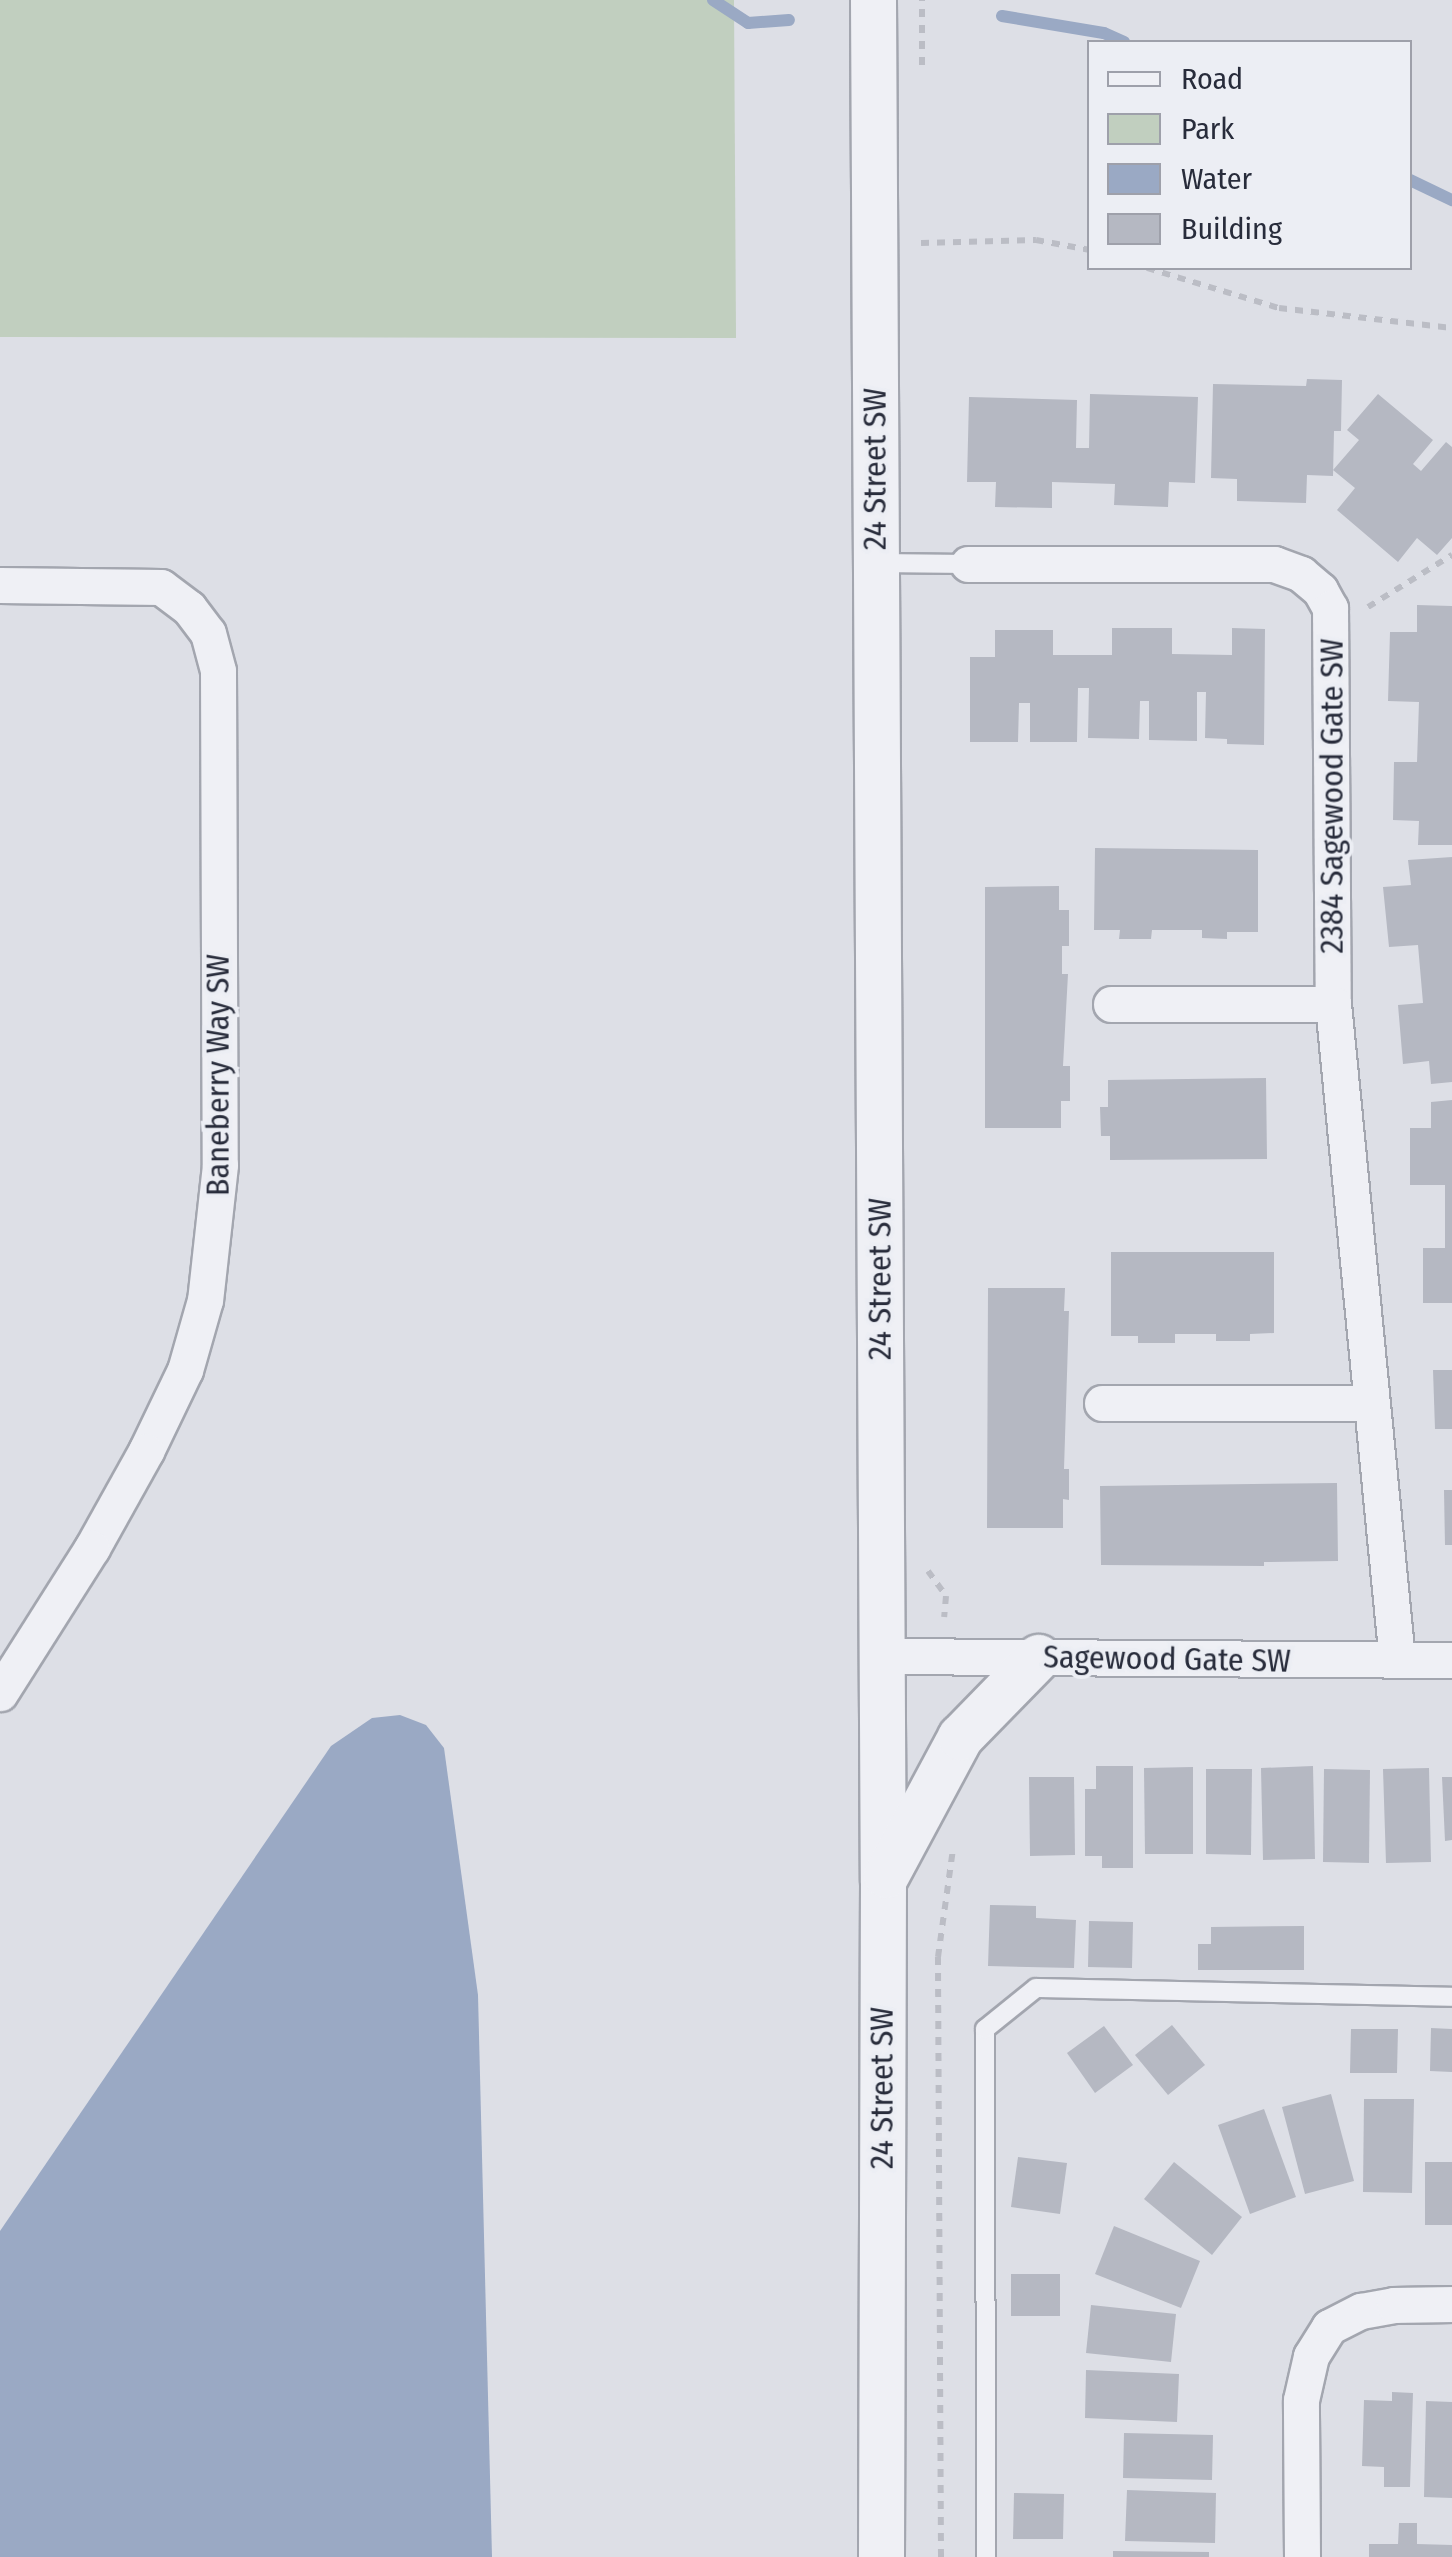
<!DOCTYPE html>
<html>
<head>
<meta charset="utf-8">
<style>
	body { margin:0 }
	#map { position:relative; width:1452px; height:2557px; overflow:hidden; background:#dddfe6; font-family:"Fira Sans Condensed",sans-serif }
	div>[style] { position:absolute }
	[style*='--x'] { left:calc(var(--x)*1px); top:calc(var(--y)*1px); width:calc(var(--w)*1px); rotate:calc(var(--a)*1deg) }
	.green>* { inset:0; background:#c1cfbf }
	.water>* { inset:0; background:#9aa9c4 }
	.stream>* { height:12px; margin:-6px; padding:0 6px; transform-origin:6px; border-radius:6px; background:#9aa9c4 }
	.building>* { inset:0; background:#b5b8c2 }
	.path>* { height:6px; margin-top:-3px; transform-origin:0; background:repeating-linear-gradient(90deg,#bbbdc5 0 8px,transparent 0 16px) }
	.roads { filter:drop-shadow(2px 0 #a3a6af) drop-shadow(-2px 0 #a3a6af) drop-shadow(0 2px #a3a6af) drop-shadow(0 -2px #a3a6af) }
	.service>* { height:18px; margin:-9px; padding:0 9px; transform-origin:9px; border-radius:9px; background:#eff0f5 }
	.minor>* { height:35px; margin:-17.5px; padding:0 17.5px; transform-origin:17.5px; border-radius:17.5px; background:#eff0f5 }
	.tertiary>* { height:45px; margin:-22.5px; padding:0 22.5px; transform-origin:22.5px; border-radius:22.5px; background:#eff0f5 }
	span { translate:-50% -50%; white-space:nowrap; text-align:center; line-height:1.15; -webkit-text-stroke:8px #eceef4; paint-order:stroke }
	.street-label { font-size:32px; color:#282c3b }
	.legend { position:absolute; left:1087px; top:40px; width:325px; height:230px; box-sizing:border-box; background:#eceef4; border:2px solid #9ea0aa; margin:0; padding:12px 18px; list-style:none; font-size:30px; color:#282c3b }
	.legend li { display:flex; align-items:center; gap:20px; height:50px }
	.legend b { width:50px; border:2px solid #9ea0aa }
</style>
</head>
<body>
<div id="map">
	<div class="green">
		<div style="clip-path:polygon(0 0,734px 0,736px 338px,0 337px)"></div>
	</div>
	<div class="water">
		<div style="clip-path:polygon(400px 1715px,426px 1725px,444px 1748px,478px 1995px,492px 2557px,0 2557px,0 2231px,331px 1746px,372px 1718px)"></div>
	</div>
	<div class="stream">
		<div style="--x:713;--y:0;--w:42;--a:33.3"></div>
		<div style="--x:748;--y:23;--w:41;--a:-4.2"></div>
		<div style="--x:1002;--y:16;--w:103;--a:9.5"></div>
		<div style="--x:1104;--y:33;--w:22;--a:24"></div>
		<div style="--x:1410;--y:180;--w:47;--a:25.5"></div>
	</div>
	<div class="building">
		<div style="clip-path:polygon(1307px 379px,1342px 380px,1341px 431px,1334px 431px,1333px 476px,1307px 475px,1306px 503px,1237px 501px,1237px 479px,1211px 478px,1213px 384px,1306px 386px)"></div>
		<div style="clip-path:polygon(1090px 394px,1198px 397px,1195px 483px,1169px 482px,1168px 507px,1114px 505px,1115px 484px,1052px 482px,1052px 508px,995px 507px,996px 482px,967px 482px,969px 397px,1077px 400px,1076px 448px,1089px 448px)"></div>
		<div style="clip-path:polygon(1378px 394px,1433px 440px,1413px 464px,1421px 471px,1446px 442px,1452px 447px,1452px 538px,1437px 555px,1417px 538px,1398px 562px,1337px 510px,1355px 488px,1333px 470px,1359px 440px,1347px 430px)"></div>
		<div style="clip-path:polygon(1417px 605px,1452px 606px,1452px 845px,1418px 845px,1419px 821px,1393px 820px,1394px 762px,1417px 762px,1419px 702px,1388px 701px,1390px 632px,1417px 632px)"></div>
		<div style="clip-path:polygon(1112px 628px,1172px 628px,1172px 654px,1232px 655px,1232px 628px,1265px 629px,1264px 745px,1227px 744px,1227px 739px,1205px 738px,1206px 692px,1197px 692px,1197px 741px,1149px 740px,1149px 701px,1140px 701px,1139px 739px,1088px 738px,1089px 688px,1078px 688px,1077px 742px,1030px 742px,1030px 703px,1019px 703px,1018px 742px,970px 742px,970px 657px,995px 657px,995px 630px,1053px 630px,1053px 655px,1112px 655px)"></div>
		<div style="clip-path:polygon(1095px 848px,1258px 850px,1258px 932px,1227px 932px,1227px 939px,1202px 938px,1202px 930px,1152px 930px,1151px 939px,1119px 939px,1120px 930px,1094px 930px)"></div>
		<div style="clip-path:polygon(1452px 857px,1452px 1082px,1431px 1084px,1429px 1061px,1403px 1064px,1398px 1005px,1423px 1003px,1418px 945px,1389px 947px,1383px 887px,1411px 885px,1408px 860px)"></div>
		<div style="clip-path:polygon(1059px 886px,1059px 910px,1069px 910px,1069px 946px,1062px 946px,1062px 974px,1068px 974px,1063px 1066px,1070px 1066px,1070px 1101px,1061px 1101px,1061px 1128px,985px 1128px,985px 887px)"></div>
		<div style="clip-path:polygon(1266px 1078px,1267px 1159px,1110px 1160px,1110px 1136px,1101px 1136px,1100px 1107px,1108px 1107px,1108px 1080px)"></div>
		<div style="clip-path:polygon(1452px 1100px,1452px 1303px,1423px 1303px,1423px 1248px,1445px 1248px,1445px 1185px,1410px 1185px,1410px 1128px,1431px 1128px,1431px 1102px)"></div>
		<div style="clip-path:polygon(1111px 1252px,1274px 1252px,1274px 1333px,1250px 1334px,1250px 1341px,1216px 1341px,1216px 1334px,1175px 1334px,1175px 1343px,1138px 1343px,1138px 1336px,1111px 1336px)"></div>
		<div style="clip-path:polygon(988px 1288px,1065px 1288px,1064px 1311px,1069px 1311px,1064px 1469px,1069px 1469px,1069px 1500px,1063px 1499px,1063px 1528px,987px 1528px)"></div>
		<div style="clip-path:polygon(1433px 1370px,1452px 1370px,1452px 1429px,1435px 1429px)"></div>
		<div style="clip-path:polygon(1337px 1483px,1338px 1561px,1264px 1562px,1264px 1566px,1101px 1565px,1100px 1486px)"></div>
		<div style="clip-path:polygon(1444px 1490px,1452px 1490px,1452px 1545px,1445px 1545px)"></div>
		<div style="clip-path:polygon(1096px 1766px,1133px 1766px,1133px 1868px,1102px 1868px,1102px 1856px,1085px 1856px,1085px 1789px,1096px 1789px)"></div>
		<div style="clip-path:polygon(1313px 1766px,1315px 1859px,1263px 1860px,1261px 1768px)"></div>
		<div style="clip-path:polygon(1193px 1767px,1193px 1854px,1145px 1854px,1144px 1768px)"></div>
		<div style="clip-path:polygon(1429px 1768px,1431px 1862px,1386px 1863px,1383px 1769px)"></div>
		<div style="clip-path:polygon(1206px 1769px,1252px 1769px,1251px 1855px,1206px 1854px)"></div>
		<div style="clip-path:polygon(1324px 1769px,1370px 1770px,1369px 1863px,1323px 1862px)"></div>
		<div style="clip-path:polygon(1029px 1777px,1074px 1777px,1075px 1855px,1030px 1856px)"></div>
		<div style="clip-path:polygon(1442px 1777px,1452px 1777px,1452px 1840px,1445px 1841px)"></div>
		<div style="clip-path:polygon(990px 1905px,1036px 1906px,1036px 1918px,1076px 1920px,1074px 1968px,988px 1966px)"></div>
		<div style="clip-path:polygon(1089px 1921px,1133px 1922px,1132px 1968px,1088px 1967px)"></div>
		<div style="clip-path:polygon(1304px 1926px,1304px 1970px,1198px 1970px,1198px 1944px,1211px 1944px,1211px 1927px)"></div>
		<div style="clip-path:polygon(1172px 2025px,1205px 2065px,1168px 2095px,1135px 2055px)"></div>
		<div style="clip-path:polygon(1104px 2026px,1133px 2065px,1095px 2093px,1067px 2053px)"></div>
		<div style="clip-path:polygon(1431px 2028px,1452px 2029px,1452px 2072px,1430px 2071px)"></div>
		<div style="clip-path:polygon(1351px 2029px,1398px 2029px,1397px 2073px,1350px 2073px)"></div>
		<div style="clip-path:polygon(1331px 2094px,1354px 2181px,1305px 2194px,1282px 2107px)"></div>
		<div style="clip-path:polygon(1364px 2099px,1414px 2099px,1412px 2193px,1363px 2192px)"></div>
		<div style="clip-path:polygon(1264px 2109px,1296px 2197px,1250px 2214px,1218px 2125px)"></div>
		<div style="clip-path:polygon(1018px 2157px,1067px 2163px,1060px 2214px,1011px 2207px)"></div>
		<div style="clip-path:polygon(1174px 2162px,1242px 2217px,1212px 2255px,1144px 2199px)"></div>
		<div style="clip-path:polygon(1425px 2162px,1452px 2162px,1452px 2225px,1425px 2225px)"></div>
		<div style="clip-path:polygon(1114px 2226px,1200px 2261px,1181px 2308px,1095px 2274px)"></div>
		<div style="clip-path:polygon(1011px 2274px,1060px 2274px,1060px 2316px,1011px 2316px)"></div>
		<div style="clip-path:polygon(1091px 2305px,1176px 2314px,1171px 2362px,1086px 2353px)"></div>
		<div style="clip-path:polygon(1086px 2370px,1179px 2374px,1177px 2422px,1085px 2418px)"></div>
		<div style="clip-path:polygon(1392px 2392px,1413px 2393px,1410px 2487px,1384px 2487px,1384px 2467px,1362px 2466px,1364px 2400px,1392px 2401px)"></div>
		<div style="clip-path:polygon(1426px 2401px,1452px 2402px,1452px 2498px,1424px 2497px)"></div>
		<div style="clip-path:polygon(1124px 2433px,1213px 2435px,1212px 2480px,1123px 2478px)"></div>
		<div style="clip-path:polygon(1127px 2490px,1216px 2493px,1215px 2543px,1125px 2541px)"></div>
		<div style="clip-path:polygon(1014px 2493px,1064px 2494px,1063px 2539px,1013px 2539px)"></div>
		<div style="clip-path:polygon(1399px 2523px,1417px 2523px,1417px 2544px,1452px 2545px,1452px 2557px,1369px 2557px,1369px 2544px,1398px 2544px)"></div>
		<div style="clip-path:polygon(1113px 2551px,1209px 2552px,1209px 2557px,1113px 2557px)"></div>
	</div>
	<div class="path">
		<div style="--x:922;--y:65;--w:65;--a:-90"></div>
		<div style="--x:921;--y:243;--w:115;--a:-1.5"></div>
		<div style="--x:1036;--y:240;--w:55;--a:10.5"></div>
		<div style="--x:1147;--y:268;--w:138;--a:16.9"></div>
		<div style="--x:1279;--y:308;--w:174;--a:6.6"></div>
		<div style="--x:1368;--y:607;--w:99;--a:-31.8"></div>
		<div style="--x:928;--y:1571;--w:31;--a:54"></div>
		<div style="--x:946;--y:1596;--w:21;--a:95"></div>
		<div style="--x:941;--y:2557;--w:600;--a:-90.29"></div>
		<div style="--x:938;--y:1957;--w:109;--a:-82.1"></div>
	</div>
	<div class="roads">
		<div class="service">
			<div style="--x:878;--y:563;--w:90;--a:0.6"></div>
			<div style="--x:986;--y:2557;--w:528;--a:-90.11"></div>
			<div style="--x:985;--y:2029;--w:65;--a:-38.8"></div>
			<div style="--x:1036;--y:1988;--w:416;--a:1.2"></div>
		</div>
		<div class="minor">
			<div style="--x:968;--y:564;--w:306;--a:0"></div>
			<div style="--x:1274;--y:564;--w:29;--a:20"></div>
			<div style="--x:1301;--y:574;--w:25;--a:40"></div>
			<div style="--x:1320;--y:590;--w:21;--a:61"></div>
			<div style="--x:1330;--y:608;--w:396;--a:89.6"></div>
			<div style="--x:1333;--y:1004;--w:659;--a:84.43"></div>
			<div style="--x:0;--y:585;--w:161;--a:0.7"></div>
			<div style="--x:161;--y:587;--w:35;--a:37"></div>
			<div style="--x:189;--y:608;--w:31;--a:53"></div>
			<div style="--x:208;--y:633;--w:39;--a:75"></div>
			<div style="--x:218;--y:671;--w:494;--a:89.8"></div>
			<div style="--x:220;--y:1165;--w:136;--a:96.3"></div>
			<div style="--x:205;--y:1300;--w:73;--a:105.9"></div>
			<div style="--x:185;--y:1370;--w:90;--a:115.7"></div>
			<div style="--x:146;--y:1451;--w:111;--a:119.1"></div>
			<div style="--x:92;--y:1548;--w:172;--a:122.4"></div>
			<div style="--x:1111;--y:1004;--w:222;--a:0"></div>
			<div style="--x:1102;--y:1403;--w:269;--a:0"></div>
			<div style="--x:881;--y:1656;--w:571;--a:0.4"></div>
			<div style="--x:1302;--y:2557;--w:157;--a:-90.4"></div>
			<div style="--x:1301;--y:2400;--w:45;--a:-77.2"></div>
			<div style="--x:1311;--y:2356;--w:34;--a:-58"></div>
			<div style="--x:1329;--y:2327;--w:36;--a:-27"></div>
			<div style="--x:1361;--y:2311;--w:34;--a:-10"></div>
			<div style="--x:1394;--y:2305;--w:58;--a:-1"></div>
		</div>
		<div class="tertiary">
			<div style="--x:873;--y:0;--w:1882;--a:89.7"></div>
			<div style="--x:883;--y:1882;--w:675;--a:90.17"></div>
			<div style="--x:886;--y:1875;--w:157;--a:-61.8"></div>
			<div style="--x:960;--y:1737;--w:112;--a:-45.7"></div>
		</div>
	</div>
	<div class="street-label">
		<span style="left:875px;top:469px;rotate:-90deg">24 Street SW</span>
		<span style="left:1332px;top:796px;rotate:-90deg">2384 Sagewood Gate SW</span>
		<span style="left:218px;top:1075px;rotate:-90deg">Baneberry Way SW</span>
		<span style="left:880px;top:1279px;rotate:-90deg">24 Street SW</span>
		<span style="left:1167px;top:1659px;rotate:1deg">Sagewood Gate SW</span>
		<span style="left:882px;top:2088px;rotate:-90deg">24 Street SW</span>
	</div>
	<ul class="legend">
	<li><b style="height:12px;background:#eff0f5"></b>Road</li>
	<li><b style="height:28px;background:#c1cfbf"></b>Park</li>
	<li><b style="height:28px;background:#9aa9c4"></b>Water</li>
	<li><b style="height:28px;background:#b5b8c2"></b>Building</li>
	</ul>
</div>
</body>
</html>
